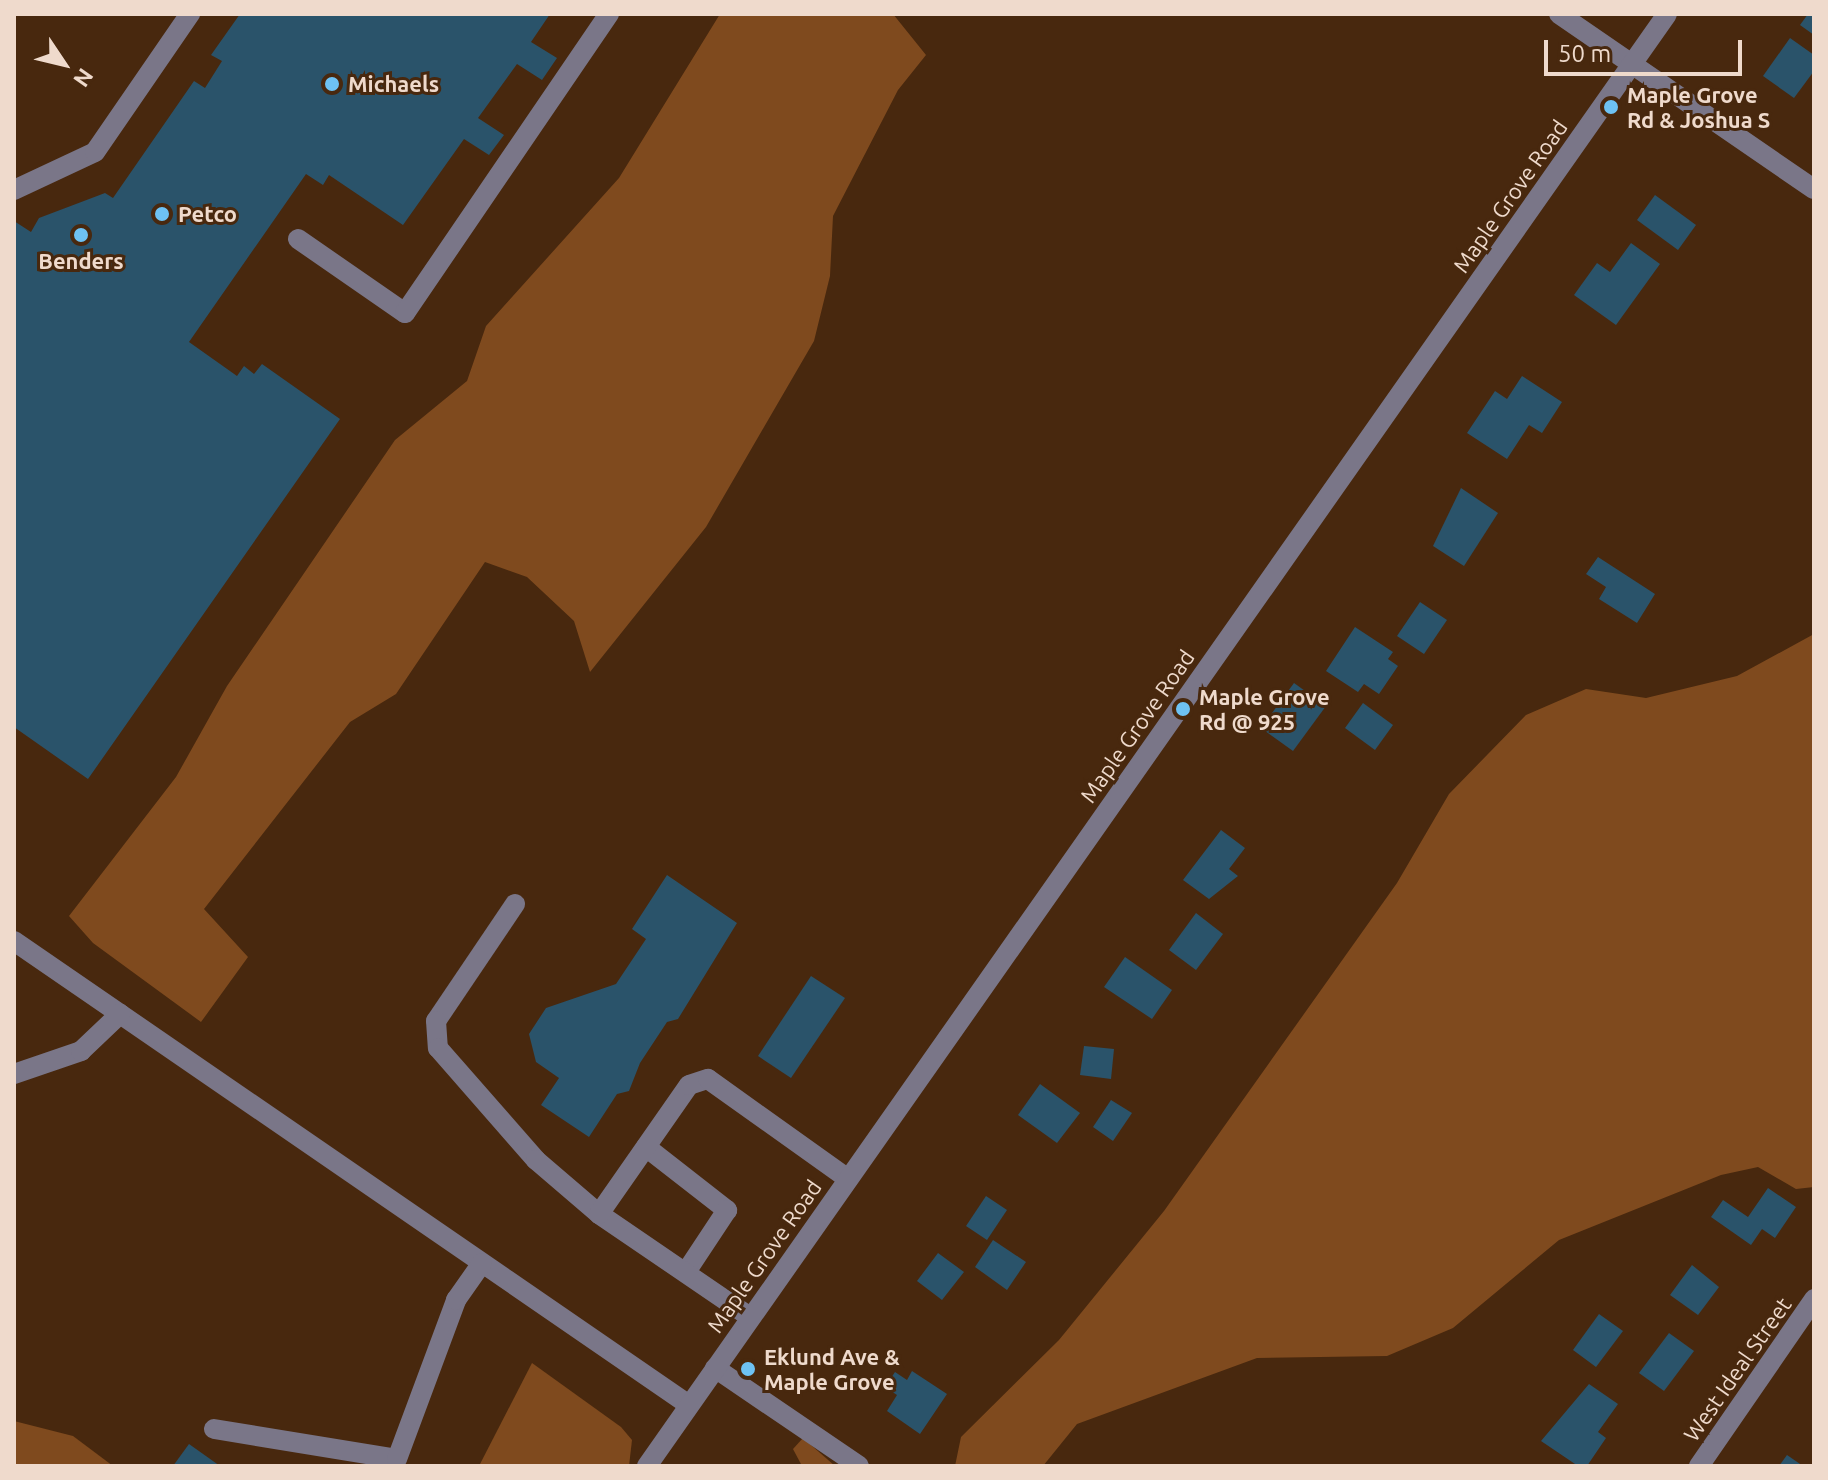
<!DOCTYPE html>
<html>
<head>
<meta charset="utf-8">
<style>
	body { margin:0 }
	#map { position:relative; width:1828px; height:1480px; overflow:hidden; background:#48280e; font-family:Ubuntu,sans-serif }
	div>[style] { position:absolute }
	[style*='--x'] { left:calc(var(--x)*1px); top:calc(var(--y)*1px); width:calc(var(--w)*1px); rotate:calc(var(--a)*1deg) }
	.green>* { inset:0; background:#7f4a1e }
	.building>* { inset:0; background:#2a536a }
	.minor>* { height:20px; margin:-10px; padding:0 10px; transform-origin:10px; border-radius:10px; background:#7a7688 }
	.dots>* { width:22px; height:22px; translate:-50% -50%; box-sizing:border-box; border:4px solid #48280e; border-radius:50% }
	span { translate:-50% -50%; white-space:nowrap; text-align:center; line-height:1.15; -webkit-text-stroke:6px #48280e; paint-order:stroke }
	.poi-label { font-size:22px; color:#efdacc; font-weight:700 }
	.left { translate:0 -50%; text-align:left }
	.street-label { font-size:22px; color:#efdacc }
	.frame { position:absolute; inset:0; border:16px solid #efdacc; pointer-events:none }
	.north { position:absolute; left:24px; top:24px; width:80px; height:80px; -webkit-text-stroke:6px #48280e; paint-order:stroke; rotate:125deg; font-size:22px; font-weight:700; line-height:32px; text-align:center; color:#efdacc }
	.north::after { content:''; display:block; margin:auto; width:28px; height:36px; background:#efdacc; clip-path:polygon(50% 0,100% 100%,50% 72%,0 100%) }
	.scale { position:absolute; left:1544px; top:40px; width:198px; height:36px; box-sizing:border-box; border:4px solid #efdacc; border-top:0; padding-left:10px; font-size:24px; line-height:28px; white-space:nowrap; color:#efdacc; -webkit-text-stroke:6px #48280e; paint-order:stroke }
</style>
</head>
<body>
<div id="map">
	<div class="green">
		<div style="clip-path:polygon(720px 14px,893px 14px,926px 55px,898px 90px,833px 216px,830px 276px,814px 341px,706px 527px,590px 672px,574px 621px,527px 577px,485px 562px,396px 694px,350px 722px,204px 909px,248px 957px,201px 1022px,93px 943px,69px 916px,176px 777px,227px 686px,395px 440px,467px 381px,486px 326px,619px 178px)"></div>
		<div style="clip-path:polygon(1814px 634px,1814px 1187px,1796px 1189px,1758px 1167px,1721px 1175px,1559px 1240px,1453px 1328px,1387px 1356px,1257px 1358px,1077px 1424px,1043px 1466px,955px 1466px,961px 1437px,1059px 1340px,1164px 1211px,1397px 883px,1449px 794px,1526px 715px,1586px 689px,1646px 698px,1737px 676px)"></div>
		<div style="clip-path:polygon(532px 1363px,621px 1427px,632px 1440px,629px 1466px,479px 1466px)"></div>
		<div style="clip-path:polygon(14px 1421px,73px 1436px,113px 1466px,14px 1466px)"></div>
		<div style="clip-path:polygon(803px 1438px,835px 1466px,802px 1466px,793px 1449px)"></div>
	</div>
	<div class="building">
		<div style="clip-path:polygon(240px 14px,550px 14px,531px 42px,557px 58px,542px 80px,517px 64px,478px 118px,504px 135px,489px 155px,464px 139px,403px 225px,329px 175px,323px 185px,306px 174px,189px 342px,237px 376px,244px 366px,254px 374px,262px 364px,340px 419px,88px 779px,14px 727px,14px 221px,31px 232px,39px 218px,105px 193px,113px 198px,194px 81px,205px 88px,222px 61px,211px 55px)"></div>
		<div style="clip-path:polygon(1808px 14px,1814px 14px,1814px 35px,1800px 25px)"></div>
		<div style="clip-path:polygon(1790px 38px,1814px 55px,1814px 71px,1794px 98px,1763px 76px)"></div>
		<div style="clip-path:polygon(1655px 195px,1696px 225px,1678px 250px,1637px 220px)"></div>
		<div style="clip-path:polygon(1631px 243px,1660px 264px,1616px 325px,1574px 295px,1597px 263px,1610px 272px)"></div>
		<div style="clip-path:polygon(1522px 376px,1562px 402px,1542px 433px,1529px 425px,1507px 459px,1467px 433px,1495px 391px,1507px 399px)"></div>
		<div style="clip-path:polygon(1461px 488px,1498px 513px,1464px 566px,1433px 546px)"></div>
		<div style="clip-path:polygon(1598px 557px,1655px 594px,1637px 623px,1599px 599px,1606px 587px,1586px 574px)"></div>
		<div style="clip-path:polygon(1420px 602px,1447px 620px,1424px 654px,1397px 636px)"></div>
		<div style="clip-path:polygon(1355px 627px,1393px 652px,1388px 659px,1398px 666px,1379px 694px,1364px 684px,1358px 692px,1326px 671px)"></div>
		<div style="clip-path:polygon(1294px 683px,1326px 706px,1293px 751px,1261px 728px)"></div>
		<div style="clip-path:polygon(1363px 703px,1393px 725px,1375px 750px,1345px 728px)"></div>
		<div style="clip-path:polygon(1221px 830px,1245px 848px,1229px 869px,1238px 876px,1209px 899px,1183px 880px)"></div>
		<div style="clip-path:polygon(667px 875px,737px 923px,678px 1019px,667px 1022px,640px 1063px,629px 1091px,617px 1094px,589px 1137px,541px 1105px,559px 1078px,536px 1062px,529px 1034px,546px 1008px,616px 984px,646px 939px,632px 929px)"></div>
		<div style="clip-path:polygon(1196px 913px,1223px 934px,1196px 970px,1169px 950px)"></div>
		<div style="clip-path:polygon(1125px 957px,1172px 990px,1152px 1019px,1104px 987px)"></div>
		<div style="clip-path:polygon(811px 976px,845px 998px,791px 1078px,758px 1056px)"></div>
		<div style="clip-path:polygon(1084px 1046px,1114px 1049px,1111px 1079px,1080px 1075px)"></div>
		<div style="clip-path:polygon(1040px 1084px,1080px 1113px,1057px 1143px,1018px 1115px)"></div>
		<div style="clip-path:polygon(1111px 1100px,1132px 1113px,1113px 1141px,1093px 1127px)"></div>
		<div style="clip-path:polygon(1768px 1188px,1796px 1207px,1775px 1238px,1762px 1229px,1751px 1245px,1711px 1217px,1723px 1200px,1748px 1217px)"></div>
		<div style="clip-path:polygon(986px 1196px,1007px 1210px,987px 1240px,966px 1226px)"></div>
		<div style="clip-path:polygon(993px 1240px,1026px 1262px,1007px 1290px,975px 1267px)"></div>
		<div style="clip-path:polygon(938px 1253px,964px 1272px,942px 1300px,917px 1281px)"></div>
		<div style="clip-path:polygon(1692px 1265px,1719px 1287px,1698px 1315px,1670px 1295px)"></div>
		<div style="clip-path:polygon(1599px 1314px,1623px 1331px,1596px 1367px,1573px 1350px)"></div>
		<div style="clip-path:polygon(1669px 1333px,1694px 1351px,1664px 1391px,1639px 1373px)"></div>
		<div style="clip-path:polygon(912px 1371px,947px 1394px,920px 1434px,887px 1411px,897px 1395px,885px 1387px,895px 1372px,907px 1380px)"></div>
		<div style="clip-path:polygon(1589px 1384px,1618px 1404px,1598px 1432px,1606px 1438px,1587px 1466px,1578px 1466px,1541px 1441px)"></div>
		<div style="clip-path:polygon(189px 1444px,220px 1466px,173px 1466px)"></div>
		<div style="clip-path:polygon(1787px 1455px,1803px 1466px,1779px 1466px)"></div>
	</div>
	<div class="minor">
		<div style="--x:1559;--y:14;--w:309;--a:34.5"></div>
		<div style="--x:14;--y:190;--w:89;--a:-25.1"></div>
		<div style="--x:95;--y:152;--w:168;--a:-55.5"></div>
		<div style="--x:298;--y:239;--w:130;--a:34.7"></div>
		<div style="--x:405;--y:313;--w:362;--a:-55.7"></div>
		<div style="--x:515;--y:904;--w:141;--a:124"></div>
		<div style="--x:436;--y:1021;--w:27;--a:86"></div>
		<div style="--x:438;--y:1048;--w:149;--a:48.8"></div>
		<div style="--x:536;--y:1160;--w:83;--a:40.6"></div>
		<div style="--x:14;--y:941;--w:819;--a:34.5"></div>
		<div style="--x:14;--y:1074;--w:71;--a:-18.9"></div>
		<div style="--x:81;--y:1051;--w:54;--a:-43.5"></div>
		<div style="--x:646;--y:1147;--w:103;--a:37.9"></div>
		<div style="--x:727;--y:1210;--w:74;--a:123.5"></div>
		<div style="--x:750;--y:1317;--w:183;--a:-145.7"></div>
		<div style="--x:599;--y:1214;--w:157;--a:-55.1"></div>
		<div style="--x:689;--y:1085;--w:20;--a:-18"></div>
		<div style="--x:708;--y:1079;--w:172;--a:35.5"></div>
		<div style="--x:715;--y:1368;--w:174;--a:34.2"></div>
		<div style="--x:214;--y:1429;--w:185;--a:9.3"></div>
		<div style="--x:397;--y:1459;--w:170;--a:-69.6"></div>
		<div style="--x:456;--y:1300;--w:45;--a:-54.9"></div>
		<div style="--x:647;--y:1466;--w:1774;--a:-54.91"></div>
		<div style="--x:1699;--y:1466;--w:203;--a:-55.4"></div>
	</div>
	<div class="dots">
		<div style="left:332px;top:84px;background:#6ec2f3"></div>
		<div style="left:1611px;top:107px;background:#6ec2f3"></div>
		<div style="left:162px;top:214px;background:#6ec2f3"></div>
		<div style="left:81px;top:235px;background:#6ec2f3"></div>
		<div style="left:1183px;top:709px;background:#6ec2f3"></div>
		<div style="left:748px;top:1369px;background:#6ec2f3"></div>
	</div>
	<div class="poi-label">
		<span class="left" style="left:348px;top:84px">Michaels</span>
		<span class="left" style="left:1627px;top:107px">Maple Grove<br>Rd &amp; Joshua S</span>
		<span class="left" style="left:178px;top:214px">Petco</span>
		<span style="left:81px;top:261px">Benders</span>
		<span class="left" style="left:1199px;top:709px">Maple Grove<br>Rd @ 925</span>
		<span class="left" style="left:764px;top:1369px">Eklund Ave &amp;<br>Maple Grove</span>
	</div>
	<div class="street-label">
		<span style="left:1510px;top:196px;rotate:-55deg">Maple Grove Road</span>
		<span style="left:1137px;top:726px;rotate:-55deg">Maple Grove Road</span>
		<span style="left:764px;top:1256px;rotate:-55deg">Maple Grove Road</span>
		<span style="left:1737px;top:1369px;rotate:-55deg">West Ideal Street</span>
	</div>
	<div class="frame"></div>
	<div class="north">N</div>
	<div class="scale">50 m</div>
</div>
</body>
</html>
